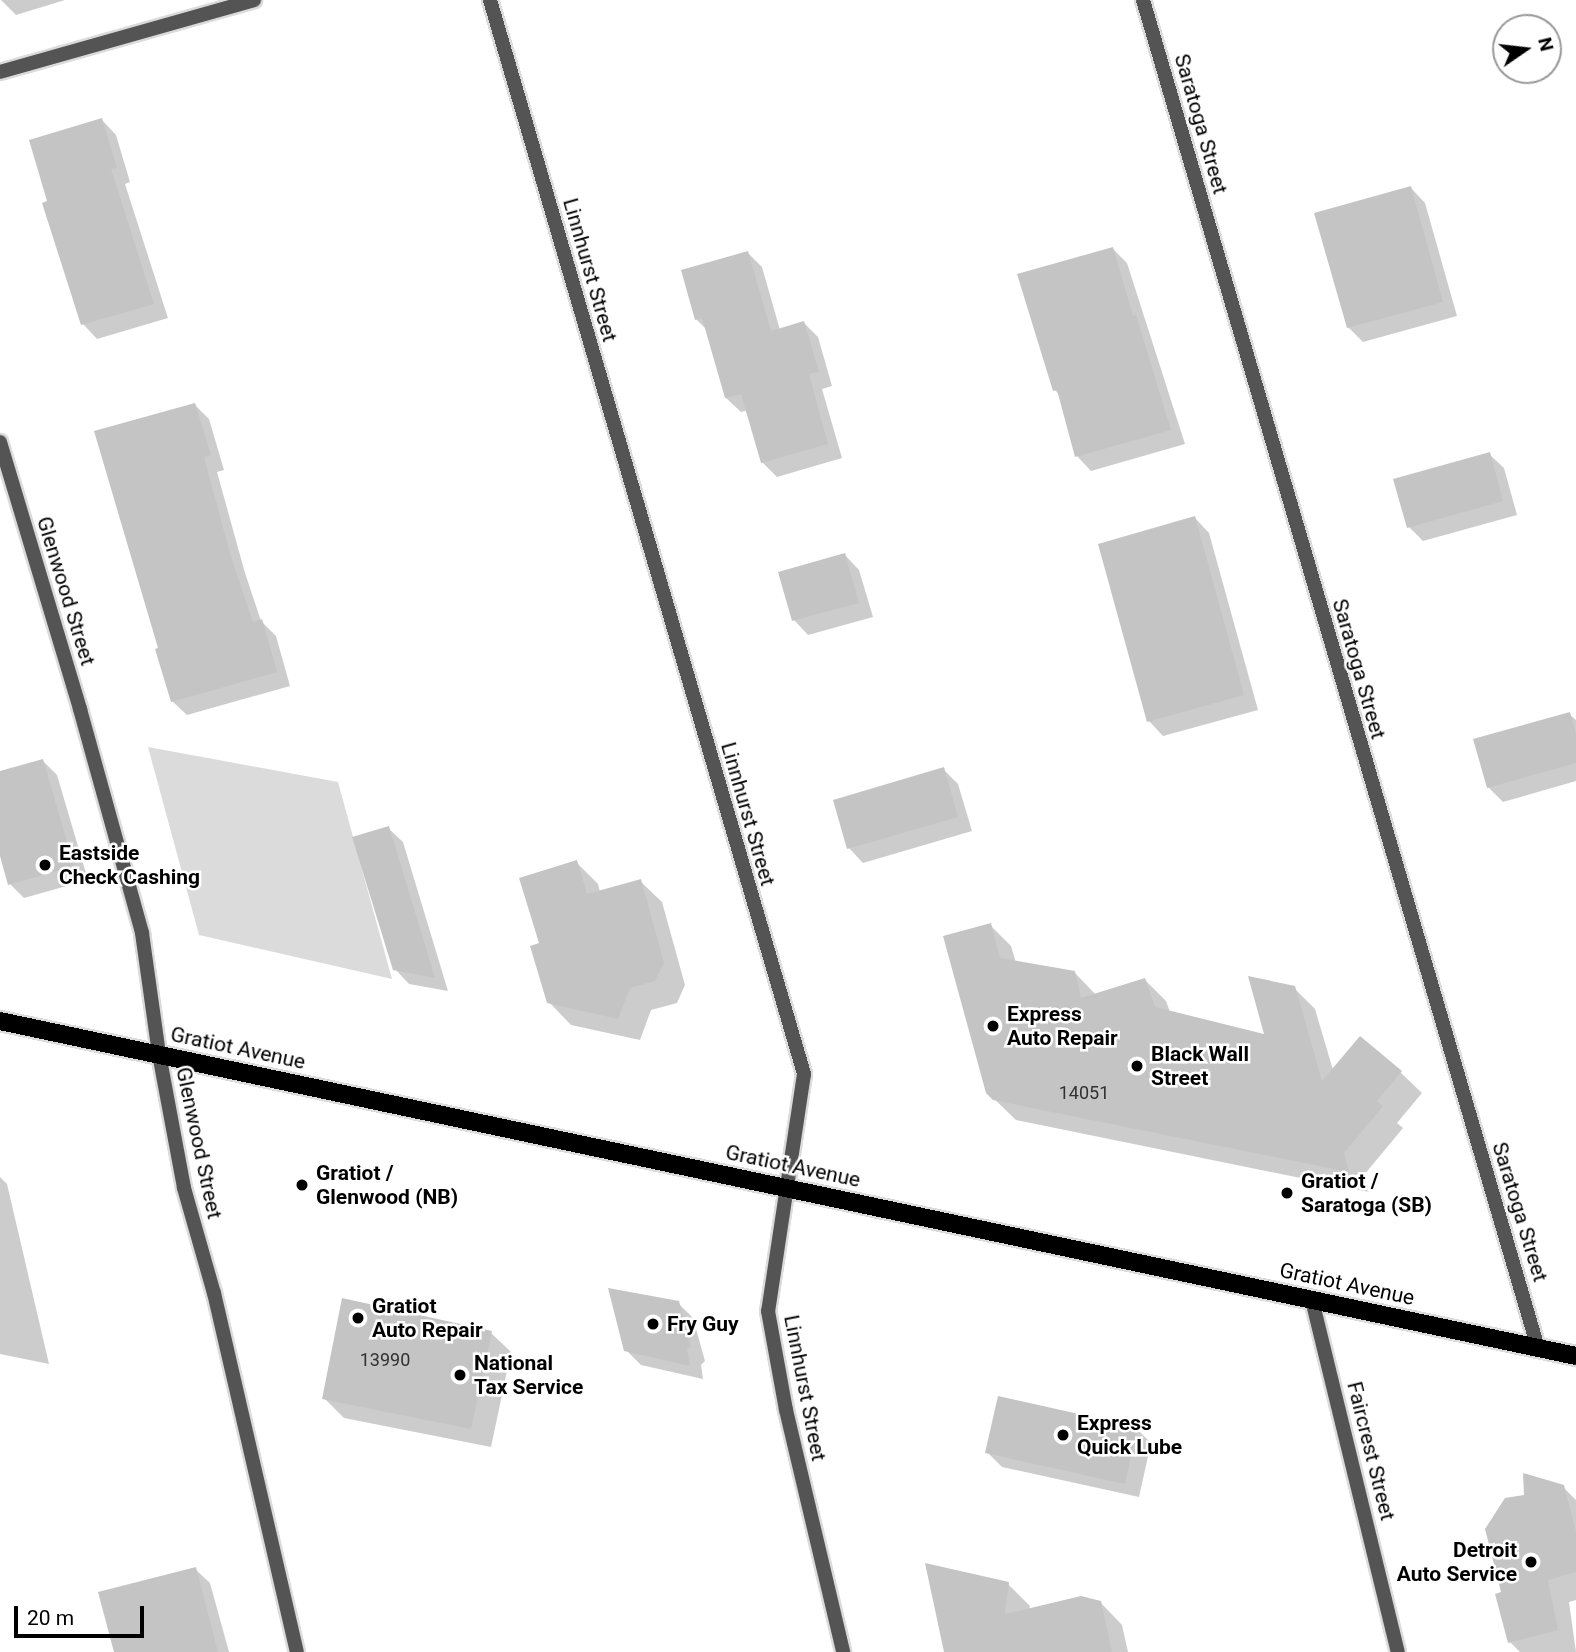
<!DOCTYPE html>
<html>
<head>
<meta charset="utf-8">
<style>
	body { margin:0 }
	#map { position:relative; width:1576px; height:1652px; overflow:hidden; background:#fff; font-family:Roboto,sans-serif }
	div>[style] { position:absolute }
	[style*='--x'] { left:calc(var(--x)*1px); top:calc(var(--y)*1px); width:calc(var(--w)*1px); rotate:calc(var(--a)*1deg) }
	.green>* { inset:0; background:#dbdbdb }
	.shadow>* { inset:0; background:#0003 }
	.building>* { inset:0; background:#c4c4c4 }
	.roads { filter:drop-shadow(2px 0 #dbdbdb) drop-shadow(-2px 0 #dbdbdb) drop-shadow(0 2px #dbdbdb) drop-shadow(0 -2px #dbdbdb) }
	.street>* { height:14px; margin:-7px; padding:0 7px; transform-origin:7px; border-radius:7px; background:#545454 }
	.primary>* { height:18px; margin:-9px; padding:0 9px; transform-origin:9px; border-radius:9px; background:#000 }
	.dots>* { width:19px; height:19px; translate:-50% -50%; box-sizing:border-box; border:4px solid #fff; border-radius:50% }
	span { translate:-50% -50%; white-space:nowrap; text-align:center; line-height:1.15; -webkit-text-stroke:5px #fff; paint-order:stroke }
	.number-label { font-size:18px; color:#313131 }
	.number-label span { -webkit-text-stroke-width:0 }
	.street-label { font-size:21px; color:#000 }
	.poi-label { font-size:21px; color:#000; font-weight:700 }
	.left { translate:0 -50%; text-align:left }
	.right { translate:-100% -50%; text-align:right }
	.north { position:absolute; left:1492px; top:14px; width:70px; height:70px; box-sizing:border-box; background:#fff; border:2px solid #999; border-radius:50%; rotate:76deg; font-size:19px; font-weight:700; line-height:28px; text-align:center; color:#000 }
	.north::after { content:''; display:block; margin:auto; width:24px; height:32px; background:#000; clip-path:polygon(50% 0,100% 100%,50% 72%,0 100%) }
	.scale { position:absolute; left:14px; top:1606px; width:130px; height:32px; box-sizing:border-box; border:4px solid #000; border-top:0; padding-left:9px; font-size:21px; line-height:24px; white-space:nowrap; color:#000; -webkit-text-stroke:5px #fff; paint-order:stroke }
</style>
</head>
<body>
<div id="map">
	<div class="green">
		<div style="clip-path:polygon(148px 747px,338px 782px,392px 979px,199px 935px)"></div>
	</div>
	<div class="shadow">
		<div style="clip-path:polygon(1px 0,65px 0,16px 15px)"></div>
		<div style="clip-path:polygon(102px 120px,116px 135px,130px 182px,125px 184px,168px 318px,97px 339px,83px 324px,49px 202px)"></div>
		<div style="clip-path:polygon(1411px 188px,1425px 203px,1457px 316px,1363px 342px,1348px 327px)"></div>
		<div style="clip-path:polygon(1113px 249px,1127px 263px,1185px 444px,1091px 471px,1077px 456px,1060px 396px,1055px 390px)"></div>
		<div style="clip-path:polygon(748px 253px,762px 267px,780px 330px,804px 323px,818px 337px,832px 386px,822px 389px,842px 458px,777px 477px,762px 462px,748px 410px,741px 412px,726px 398px,707px 330px,696px 319px)"></div>
		<div style="clip-path:polygon(195px 405px,209px 419px,224px 470px,217px 472px,245px 573px,261px 621px,276px 636px,290px 686px,187px 715px,172px 701px,161px 649px)"></div>
		<div style="clip-path:polygon(1489px 454px,1504px 468px,1517px 515px,1423px 541px,1409px 527px)"></div>
		<div style="clip-path:polygon(1195px 518px,1209px 533px,1258px 710px,1163px 736px,1149px 721px)"></div>
		<div style="clip-path:polygon(845px 555px,859px 570px,873px 617px,808px 635px,794px 620px)"></div>
		<div style="clip-path:polygon(1569px 714px,1576px 720px,1576px 781px,1503px 802px,1488px 787px)"></div>
		<div style="clip-path:polygon(43px 761px,57px 775px,88px 880px,24px 898px,10px 884px,0 850px,0 773px)"></div>
		<div style="clip-path:polygon(943px 769px,958px 784px,972px 831px,863px 863px,849px 848px)"></div>
		<div style="clip-path:polygon(388px 828px,403px 842px,448px 991px,409px 984px,395px 969px)"></div>
		<div style="clip-path:polygon(576px 862px,598px 884px,600px 892px,640px 881px,662px 902px,685px 985px,677px 1003px,651px 1010px,640px 1040px,571px 1025px,549px 1002px,541px 945px)"></div>
		<div style="clip-path:polygon(990px 925px,1011px 946px,1016px 963px,1074px 972px,1095px 994px,1145px 980px,1166px 1001px,1170px 1012px,1267px 1037px,1294px 988px,1315px 1009px,1333px 1070px,1400px 1072px,1422px 1093px,1397px 1123px,1403px 1128px,1364px 1175px,1369px 1192px,1016px 1120px,987px 1092px)"></div>
		<div style="clip-path:polygon(0 1177px,7px 1184px,49px 1364px,0 1354px)"></div>
		<div style="clip-path:polygon(678px 1303px,693px 1318px,705px 1361px,701px 1365px,703px 1379px,641px 1365px,626px 1350px)"></div>
		<div style="clip-path:polygon(491px 1333px,511px 1352px,491px 1447px,344px 1418px,324px 1398px)"></div>
		<div style="clip-path:polygon(1136px 1428px,1151px 1443px,1139px 1497px,1002px 1467px,987px 1452px)"></div>
		<div style="clip-path:polygon(1563px 1487px,1576px 1500px,1576px 1600px,1569px 1602px,1576px 1652px,1520px 1652px,1510px 1642px,1503px 1593px)"></div>
		<div style="clip-path:polygon(195px 1569px,210px 1583px,229px 1652px,116px 1652px)"></div>
		<div style="clip-path:polygon(1008px 1584px,1030px 1606px,1029px 1610px,1100px 1602px,1122px 1625px,1128px 1652px,946px 1652px)"></div>
	</div>
	<div class="building">
		<div style="clip-path:polygon(102px 118px,117px 168px,111px 169px,154px 304px,81px 325px,42px 203px,47px 201px,29px 140px)"></div>
		<div style="clip-path:polygon(1411px 186px,1443px 302px,1347px 328px,1314px 213px)"></div>
		<div style="clip-path:polygon(1113px 247px,1133px 316px,1136px 315px,1171px 430px,1075px 457px,1057px 390px,1053px 391px,1017px 274px)"></div>
		<div style="clip-path:polygon(748px 251px,771px 331px,804px 321px,819px 372px,809px 374px,828px 444px,761px 463px,741px 394px,725px 398px,702px 318px,695px 320px,681px 270px)"></div>
		<div style="clip-path:polygon(195px 403px,211px 455px,204px 457px,231px 557px,253px 622px,262px 619px,277px 672px,171px 702px,155px 649px,158px 648px,94px 431px)"></div>
		<div style="clip-path:polygon(1490px 452px,1503px 501px,1407px 528px,1393px 479px)"></div>
		<div style="clip-path:polygon(1195px 516px,1244px 695px,1147px 722px,1098px 544px)"></div>
		<div style="clip-path:polygon(845px 553px,859px 603px,792px 621px,778px 572px)"></div>
		<div style="clip-path:polygon(1570px 712px,1576px 734px,1576px 763px,1487px 788px,1473px 739px)"></div>
		<div style="clip-path:polygon(43px 759px,74px 866px,8px 885px,0 856px,0 771px)"></div>
		<div style="clip-path:polygon(944px 767px,958px 817px,847px 849px,833px 800px)"></div>
		<div style="clip-path:polygon(389px 826px,408px 889px,435px 978px,393px 970px,352px 837px)"></div>
		<div style="clip-path:polygon(577px 860px,587px 894px,641px 879px,664px 963px,655px 981px,630px 988px,618px 1019px,547px 1003px,530px 946px,539px 943px,519px 878px)"></div>
		<div style="clip-path:polygon(991px 923px,1000px 958px,1075px 971px,1081px 998px,1145px 978px,1155px 1007px,1264px 1034px,1248px 976px,1295px 986px,1322px 1081px,1360px 1036px,1402px 1071px,1377px 1101px,1383px 1106px,1344px 1153px,1349px 1172px,993px 1100px,986px 1093px,943px 936px)"></div>
		<div style="clip-path:polygon(608px 1288px,679px 1301px,691px 1346px,687px 1350px,690px 1366px,624px 1351px)"></div>
		<div style="clip-path:polygon(342px 1298px,492px 1331px,471px 1429px,322px 1399px)"></div>
		<div style="clip-path:polygon(998px 1396px,1137px 1427px,1125px 1484px,985px 1453px)"></div>
		<div style="clip-path:polygon(1523px 1473px,1564px 1485px,1576px 1532px,1576px 1572px,1548px 1580px,1558px 1630px,1508px 1643px,1495px 1594px,1501px 1592px,1485px 1529px,1505px 1498px,1524px 1495px)"></div>
		<div style="clip-path:polygon(925px 1563px,1009px 1582px,1005px 1614px,1081px 1596px,1101px 1601px,1112px 1652px,944px 1652px)"></div>
		<div style="clip-path:polygon(196px 1567px,218px 1652px,114px 1652px,98px 1592px)"></div>
	</div>
	<div class="roads">
		<div class="street">
			<div style="--x:490;--y:0;--w:1119;--a:73.7"></div>
			<div style="--x:804;--y:1074;--w:240;--a:98.6"></div>
			<div style="--x:768;--y:1311;--w:101;--a:79.7"></div>
			<div style="--x:786;--y:1410;--w:249;--a:76.7"></div>
			<div style="--x:1143;--y:0;--w:1405;--a:73.67"></div>
			<div style="--x:0;--y:72;--w:264;--a:-15.8"></div>
			<div style="--x:0;--y:442;--w:279;--a:73.3"></div>
			<div style="--x:80;--y:709;--w:232;--a:74.5"></div>
			<div style="--x:142;--y:933;--w:122;--a:82"></div>
			<div style="--x:159;--y:1054;--w:136;--a:79.4"></div>
			<div style="--x:184;--y:1188;--w:109;--a:74.1"></div>
			<div style="--x:214;--y:1293;--w:368;--a:77"></div>
			<div style="--x:1312;--y:1300;--w:362;--a:76.3"></div>
		</div>
		<div class="primary">
			<div style="--x:0;--y:1021;--w:1611;--a:12"></div>
		</div>
	</div>
	<div class="dots">
		<div style="left:45px;top:865px;background:#000"></div>
		<div style="left:993px;top:1026px;background:#000"></div>
		<div style="left:1137px;top:1066px;background:#000"></div>
		<div style="left:302px;top:1185px;background:#000"></div>
		<div style="left:1287px;top:1193px;background:#000"></div>
		<div style="left:358px;top:1318px;background:#000"></div>
		<div style="left:653px;top:1324px;background:#000"></div>
		<div style="left:460px;top:1375px;background:#000"></div>
		<div style="left:1063px;top:1435px;background:#000"></div>
		<div style="left:1531px;top:1562px;background:#000"></div>
	</div>
	<div class="number-label">
		<span style="left:1084px;top:1093px">14051</span>
		<span style="left:385px;top:1360px">13990</span>
	</div>
	<div class="street-label">
		<span style="left:1201px;top:124px;rotate:74deg">Saratoga Street</span>
		<span style="left:590px;top:270px;rotate:74deg">Linnhurst Street</span>
		<span style="left:66px;top:591px;rotate:73deg">Glenwood Street</span>
		<span style="left:1359px;top:669px;rotate:74deg">Saratoga Street</span>
		<span style="left:748px;top:814px;rotate:74deg">Linnhurst Street</span>
		<span style="left:238px;top:1048px;rotate:12deg">Gratiot Avenue</span>
		<span style="left:199px;top:1143px;rotate:78deg">Glenwood Street</span>
		<span style="left:793px;top:1166px;rotate:12deg">Gratiot Avenue</span>
		<span style="left:1520px;top:1212px;rotate:73deg">Saratoga Street</span>
		<span style="left:1347px;top:1284px;rotate:12deg">Gratiot Avenue</span>
		<span style="left:805px;top:1388px;rotate:79deg">Linnhurst Street</span>
		<span style="left:1371px;top:1451px;rotate:76deg">Faircrest Street</span>
	</div>
	<div class="poi-label">
		<span class="left" style="left:59px;top:865px">Eastside<br>Check Cashing</span>
		<span class="left" style="left:1007px;top:1026px">Express<br>Auto Repair</span>
		<span class="left" style="left:1151px;top:1066px">Black Wall<br>Street</span>
		<span class="left" style="left:316px;top:1185px">Gratiot /<br>Glenwood (NB)</span>
		<span class="left" style="left:1301px;top:1193px">Gratiot /<br>Saratoga (SB)</span>
		<span class="left" style="left:372px;top:1318px">Gratiot<br>Auto Repair</span>
		<span class="left" style="left:667px;top:1324px">Fry Guy</span>
		<span class="left" style="left:474px;top:1375px">National<br>Tax Service</span>
		<span class="left" style="left:1077px;top:1435px">Express<br>Quick Lube</span>
		<span class="right" style="left:1517px;top:1562px">Detroit<br>Auto Service</span>
	</div>
	<div class="north">N</div>
	<div class="scale">20 m</div>
</div>
</body>
</html>
